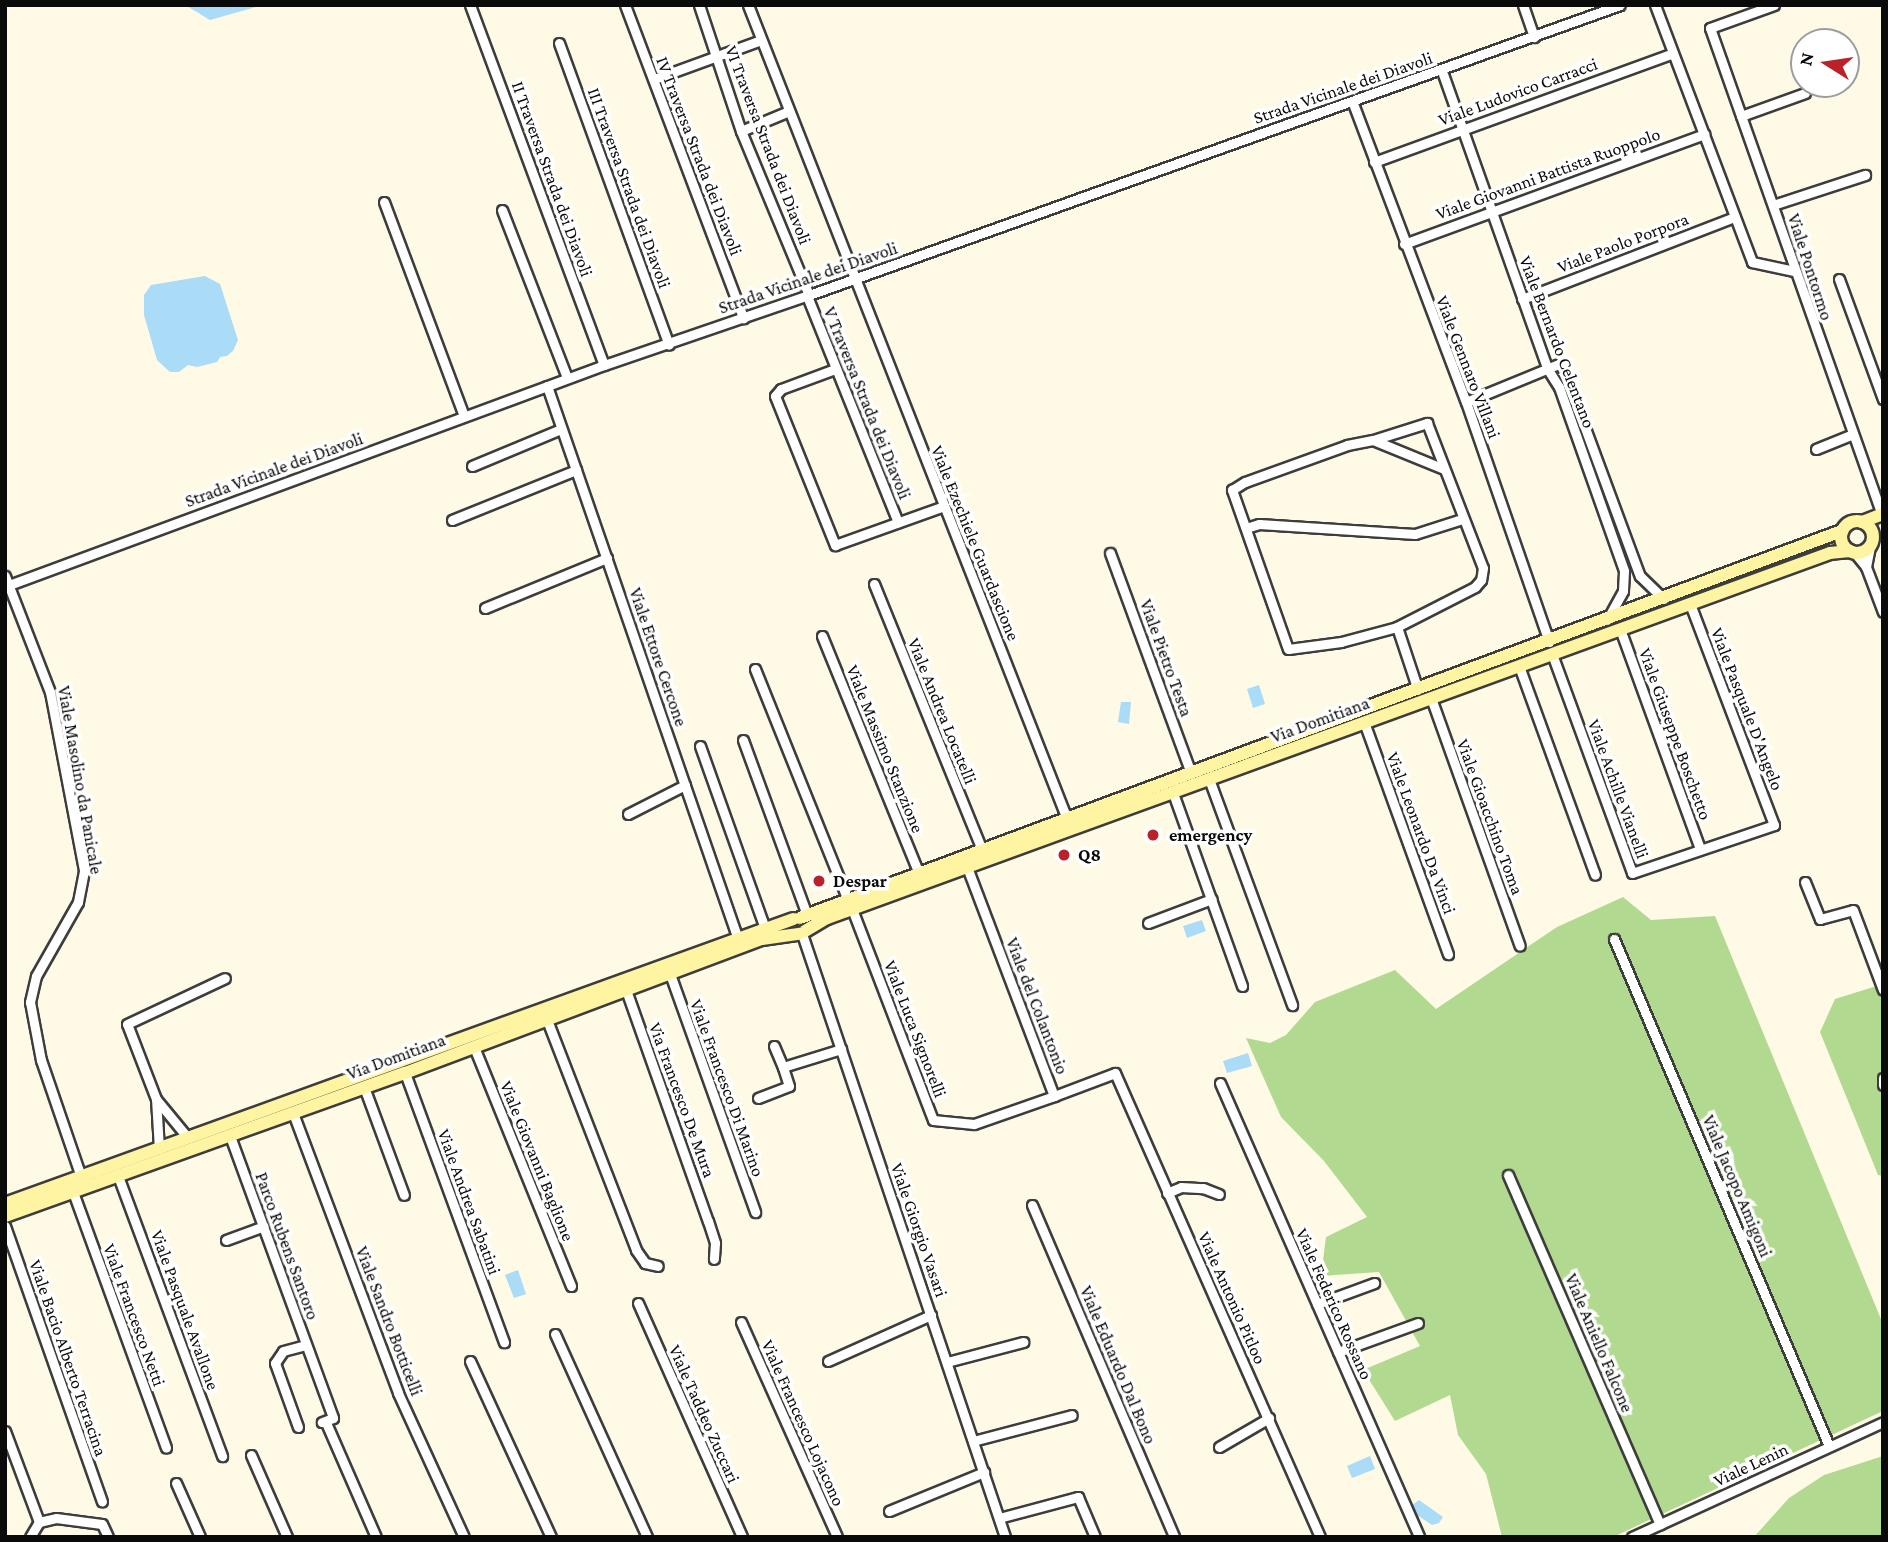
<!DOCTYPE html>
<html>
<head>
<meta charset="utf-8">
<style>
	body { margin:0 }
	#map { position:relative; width:1888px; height:1542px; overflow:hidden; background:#fffae6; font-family:"Crimson Pro",serif }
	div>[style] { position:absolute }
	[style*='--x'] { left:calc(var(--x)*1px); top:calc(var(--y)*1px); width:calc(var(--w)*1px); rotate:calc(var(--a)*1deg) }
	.forest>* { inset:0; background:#b1da90 }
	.water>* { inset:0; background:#aadbf7 }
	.roads { filter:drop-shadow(2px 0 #3d3d3d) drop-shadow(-2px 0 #3d3d3d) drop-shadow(0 2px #3d3d3d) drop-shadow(0 -2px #3d3d3d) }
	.street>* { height:9px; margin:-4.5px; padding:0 4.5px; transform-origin:4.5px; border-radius:4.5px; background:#fff }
	.secondary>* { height:12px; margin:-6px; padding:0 6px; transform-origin:6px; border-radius:6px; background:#fff4a1 }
	.secondary>.ring { margin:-6px; padding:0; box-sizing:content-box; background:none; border:12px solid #fff4a1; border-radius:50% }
	.dots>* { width:19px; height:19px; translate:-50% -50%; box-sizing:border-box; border:4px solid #fff; border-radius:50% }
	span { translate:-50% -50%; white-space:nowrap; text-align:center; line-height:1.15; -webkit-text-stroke:7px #fff; paint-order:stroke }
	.street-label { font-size:18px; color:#0a0a0a }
	.poi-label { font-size:18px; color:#0a0a0a; font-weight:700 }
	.left { translate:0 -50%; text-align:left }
	.frame { position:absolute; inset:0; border:7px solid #0a0a0a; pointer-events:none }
	.north { position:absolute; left:1790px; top:28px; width:70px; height:70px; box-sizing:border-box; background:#fff; border:2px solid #9d9d9d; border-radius:50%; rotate:282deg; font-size:19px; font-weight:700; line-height:28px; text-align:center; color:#0a0a0a }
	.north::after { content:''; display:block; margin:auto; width:24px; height:32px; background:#bb2129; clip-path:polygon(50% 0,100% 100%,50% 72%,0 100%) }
</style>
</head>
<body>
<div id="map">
	<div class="forest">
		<div style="clip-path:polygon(1623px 897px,1651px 920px,1715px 916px,1883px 1324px,1883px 1411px,1613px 1537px,1502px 1537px,1486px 1474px,1458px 1435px,1450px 1395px,1395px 1421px,1363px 1370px,1420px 1346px,1379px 1272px,1321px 1276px,1326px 1237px,1367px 1217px,1324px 1161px,1281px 1117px,1246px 1038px,1270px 1043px,1286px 1035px,1315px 1002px,1395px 970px,1436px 1009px,1557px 927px)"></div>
		<div style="clip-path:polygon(1883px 984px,1883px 1176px,1878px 1175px,1820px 1032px,1835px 999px)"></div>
		<div style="clip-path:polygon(1883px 1456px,1883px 1537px,1754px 1537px,1789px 1498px,1824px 1475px)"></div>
	</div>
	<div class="water">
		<div style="clip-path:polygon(185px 5px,263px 5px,210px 20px)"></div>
		<div style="clip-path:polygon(205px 276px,220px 284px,238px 340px,233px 351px,227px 356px,220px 357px,217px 362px,197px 367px,188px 365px,179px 372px,170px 372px,157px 360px,144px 315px,144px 295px,151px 285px)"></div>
		<div style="clip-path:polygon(1259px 685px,1265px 704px,1253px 708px,1247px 689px)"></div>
		<div style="clip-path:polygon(1121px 702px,1131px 702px,1129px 724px,1118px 722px)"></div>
		<div style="clip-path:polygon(1202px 920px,1206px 931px,1187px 938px,1183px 926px)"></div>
		<div style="clip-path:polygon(1248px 1053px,1252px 1066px,1227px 1073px,1223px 1061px)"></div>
		<div style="clip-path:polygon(518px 1270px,526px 1294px,514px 1298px,505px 1275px)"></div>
		<div style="clip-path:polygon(1370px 1456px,1375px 1469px,1352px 1478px,1347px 1466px)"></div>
		<div style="clip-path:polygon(1419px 1500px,1443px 1517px,1439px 1523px,1432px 1525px,1414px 1513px,1411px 1506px)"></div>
	</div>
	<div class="roads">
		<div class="street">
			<div style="--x:470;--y:5;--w:384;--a:69.6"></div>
			<div style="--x:625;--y:5;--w:335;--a:69.3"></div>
			<div style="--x:699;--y:5;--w:133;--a:71.6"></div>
			<div style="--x:741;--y:131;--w:178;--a:67.5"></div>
			<div style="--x:748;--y:5;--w:874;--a:68.6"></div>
			<div style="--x:1523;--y:5;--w:34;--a:71"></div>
			<div style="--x:1655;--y:5;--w:275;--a:69.3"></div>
			<div style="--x:1752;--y:262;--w:43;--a:12.1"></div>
			<div style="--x:1774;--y:5;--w:68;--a:160.2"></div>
			<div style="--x:1710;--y:28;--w:516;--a:70.55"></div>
			<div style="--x:559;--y:43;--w:321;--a:70"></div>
			<div style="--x:1443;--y:74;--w:312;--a:70.5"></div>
			<div style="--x:1547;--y:368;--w:22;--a:58"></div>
			<div style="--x:1559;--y:387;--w:195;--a:70.5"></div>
			<div style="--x:1624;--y:571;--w:20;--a:93"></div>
			<div style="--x:1623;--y:591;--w:33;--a:119"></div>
			<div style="--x:654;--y:79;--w:114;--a:-20"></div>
			<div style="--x:1354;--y:106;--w:316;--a:69.3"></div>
			<div style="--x:1466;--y:402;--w:254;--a:70.9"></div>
			<div style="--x:1741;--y:116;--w:68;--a:-19.8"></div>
			<div style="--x:741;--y:131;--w:52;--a:-22.6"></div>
			<div style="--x:1374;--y:162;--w:318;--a:-20"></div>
			<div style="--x:384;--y:202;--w:228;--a:69.5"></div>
			<div style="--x:1773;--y:205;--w:97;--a:-18.1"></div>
			<div style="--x:502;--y:210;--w:180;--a:68.8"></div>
			<div style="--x:1404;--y:244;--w:320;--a:-20.1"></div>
			<div style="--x:1839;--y:279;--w:128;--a:69.9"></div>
			<div style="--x:807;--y:296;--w:244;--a:68.1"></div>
			<div style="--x:1522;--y:299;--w:228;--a:-21.1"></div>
			<div style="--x:835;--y:369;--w:58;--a:159.7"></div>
			<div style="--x:781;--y:389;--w:9;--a:131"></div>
			<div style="--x:775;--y:396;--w:161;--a:68.1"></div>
			<div style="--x:835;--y:545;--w:116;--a:-19.7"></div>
			<div style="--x:547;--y:386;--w:585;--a:70.95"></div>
			<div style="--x:1466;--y:402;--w:103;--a:-22.3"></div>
			<div style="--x:1561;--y:363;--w:227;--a:69.7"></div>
			<div style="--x:1640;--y:576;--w:33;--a:44"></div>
			<div style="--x:1427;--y:423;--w:155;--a:68.9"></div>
			<div style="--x:1483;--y:568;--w:12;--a:99"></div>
			<div style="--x:1481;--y:580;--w:9;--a:131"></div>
			<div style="--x:1475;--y:587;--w:88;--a:152.9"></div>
			<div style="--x:1397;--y:627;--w:58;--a:165"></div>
			<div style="--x:1341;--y:642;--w:53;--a:172.5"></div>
			<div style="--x:1288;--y:649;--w:169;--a:-109.4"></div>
			<div style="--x:1232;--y:490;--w:15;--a:-32"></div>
			<div style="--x:1245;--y:482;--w:109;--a:-19.9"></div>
			<div style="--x:1347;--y:445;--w:26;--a:-11"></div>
			<div style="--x:1373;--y:440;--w:57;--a:-17.5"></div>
			<div style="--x:1373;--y:440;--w:77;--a:22.2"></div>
			<div style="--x:1816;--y:449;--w:40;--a:-22"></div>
			<div style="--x:472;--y:466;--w:96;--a:-22.6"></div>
			<div style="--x:452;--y:520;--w:134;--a:-22"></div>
			<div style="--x:1246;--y:528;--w:14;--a:-17"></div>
			<div style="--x:1259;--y:524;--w:156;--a:3.7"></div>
			<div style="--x:1415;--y:534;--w:49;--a:-17.7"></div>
			<div style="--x:1854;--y:552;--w:19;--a:51"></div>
			<div style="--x:1866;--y:567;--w:48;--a:69.3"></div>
			<div style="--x:1110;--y:553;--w:234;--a:69.8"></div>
			<div style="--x:1866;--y:567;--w:21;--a:-79"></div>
			<div style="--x:5;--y:576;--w:124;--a:68.8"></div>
			<div style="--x:50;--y:692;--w:182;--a:79.2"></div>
			<div style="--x:84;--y:871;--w:32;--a:101"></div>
			<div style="--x:78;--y:902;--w:85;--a:119.6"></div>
			<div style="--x:36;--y:976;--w:27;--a:103"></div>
			<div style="--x:30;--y:1002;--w:59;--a:79.3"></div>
			<div style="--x:41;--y:1060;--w:124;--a:71.1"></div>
			<div style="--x:874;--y:584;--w:287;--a:67.9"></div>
			<div style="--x:9;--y:585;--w:634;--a:-20.29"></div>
			<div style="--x:604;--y:365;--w:217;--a:-18.9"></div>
			<div style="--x:809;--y:295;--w:861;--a:-19.68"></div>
			<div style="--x:485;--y:608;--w:132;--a:-22.3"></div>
			<div style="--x:1397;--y:627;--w:66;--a:71.6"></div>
			<div style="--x:1620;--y:629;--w:234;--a:70"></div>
			<div style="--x:822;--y:636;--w:257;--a:67.8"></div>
			<div style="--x:1552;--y:654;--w:233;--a:69.9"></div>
			<div style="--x:1632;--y:873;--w:150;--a:-18.7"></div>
			<div style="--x:1774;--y:825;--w:236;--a:-110.8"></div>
			<div style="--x:1519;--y:666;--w:222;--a:70"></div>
			<div style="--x:755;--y:669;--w:249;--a:68.1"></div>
			<div style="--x:1431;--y:698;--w:263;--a:70.3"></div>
			<div style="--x:1364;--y:722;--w:247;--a:70.1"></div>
			<div style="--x:743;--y:740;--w:186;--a:69.9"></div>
			<div style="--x:700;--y:746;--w:194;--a:70.4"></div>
			<div style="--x:1209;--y:779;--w:241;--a:69.8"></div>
			<div style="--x:1173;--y:793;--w:205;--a:70.3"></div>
			<div style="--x:628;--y:814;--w:64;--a:-27"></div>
			<div style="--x:967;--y:867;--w:245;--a:69.2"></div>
			<div style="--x:1054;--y:1096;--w:65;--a:-20.7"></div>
			<div style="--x:1115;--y:1073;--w:507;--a:66.16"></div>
			<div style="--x:1805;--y:882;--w:40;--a:68"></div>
			<div style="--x:1820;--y:919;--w:34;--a:-15"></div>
			<div style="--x:1853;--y:910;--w:85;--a:69.4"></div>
			<div style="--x:852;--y:909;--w:226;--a:69"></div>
			<div style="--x:933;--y:1120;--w:41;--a:5.6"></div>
			<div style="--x:974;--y:1124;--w:85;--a:-19.3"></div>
			<div style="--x:1148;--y:923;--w:68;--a:-20.6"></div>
			<div style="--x:802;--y:934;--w:636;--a:71.39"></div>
			<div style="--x:1614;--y:939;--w:551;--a:67.02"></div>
			<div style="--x:670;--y:974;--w:253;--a:70.3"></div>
			<div style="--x:626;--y:990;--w:245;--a:70.5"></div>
			<div style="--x:708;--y:1221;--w:23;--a:72"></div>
			<div style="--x:715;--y:1243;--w:16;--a:94"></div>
			<div style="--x:547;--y:1020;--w:247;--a:68.8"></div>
			<div style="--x:636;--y:1250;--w:16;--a:55"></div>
			<div style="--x:645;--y:1263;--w:13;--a:13"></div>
			<div style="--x:774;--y:1046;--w:23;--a:67"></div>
			<div style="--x:783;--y:1067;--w:61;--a:-17.2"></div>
			<div style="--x:474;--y:1047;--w:258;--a:67.9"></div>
			<div style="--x:405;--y:1073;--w:287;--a:69.8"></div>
			<div style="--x:1883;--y:1078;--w:7;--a:90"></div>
			<div style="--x:1220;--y:1083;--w:496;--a:66.3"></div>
			<div style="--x:364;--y:1087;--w:115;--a:69.7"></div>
			<div style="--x:758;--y:1098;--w:33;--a:-21"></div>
			<div style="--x:789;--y:1086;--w:20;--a:-108"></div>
			<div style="--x:156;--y:1099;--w:80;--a:-111.1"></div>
			<div style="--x:127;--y:1024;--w:108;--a:-25.1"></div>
			<div style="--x:293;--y:1113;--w:299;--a:69.4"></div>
			<div style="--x:398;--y:1393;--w:158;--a:65.4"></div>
			<div style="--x:230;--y:1136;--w:300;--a:69.9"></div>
			<div style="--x:333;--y:1418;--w:12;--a:160"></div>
			<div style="--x:159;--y:1149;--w:50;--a:-93.4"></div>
			<div style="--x:156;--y:1099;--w:50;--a:50.6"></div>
			<div style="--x:1508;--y:1175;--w:381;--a:66.5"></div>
			<div style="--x:118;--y:1176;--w:299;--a:69.6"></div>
			<div style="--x:73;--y:1192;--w:272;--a:70"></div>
			<div style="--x:1167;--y:1193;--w:15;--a:-23"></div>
			<div style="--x:1181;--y:1187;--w:22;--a:3"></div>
			<div style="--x:1203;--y:1188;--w:17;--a:21"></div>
			<div style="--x:1032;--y:1205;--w:361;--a:66.8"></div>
			<div style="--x:5;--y:1226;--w:292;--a:70.6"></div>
			<div style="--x:226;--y:1240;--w:40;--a:-20.2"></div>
			<div style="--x:638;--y:1303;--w:256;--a:66"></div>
			<div style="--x:1317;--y:1304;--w:61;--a:-20.2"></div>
			<div style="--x:741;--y:1322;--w:235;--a:65.9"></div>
			<div style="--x:555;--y:1334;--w:223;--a:65.6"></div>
			<div style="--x:1338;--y:1352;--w:85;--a:-19.9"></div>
			<div style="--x:470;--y:1361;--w:194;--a:65.3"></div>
			<div style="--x:828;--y:1361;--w:113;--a:-24.1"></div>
			<div style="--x:947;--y:1362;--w:79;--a:-14.7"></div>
			<div style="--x:327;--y:1425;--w:122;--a:66.4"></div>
			<div style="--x:298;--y:1427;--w:68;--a:-109.8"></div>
			<div style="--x:275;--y:1363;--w:14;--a:-56"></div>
			<div style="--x:283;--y:1351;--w:24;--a:-15"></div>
			<div style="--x:5;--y:1431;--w:97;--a:69.5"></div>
			<div style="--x:973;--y:1441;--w:102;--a:-14.7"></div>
			<div style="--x:1219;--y:1447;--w:58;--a:-30.1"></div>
			<div style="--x:251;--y:1455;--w:90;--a:66.3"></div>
			<div style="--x:176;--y:1483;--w:59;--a:66"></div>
			<div style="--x:889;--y:1511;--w:103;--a:-22.3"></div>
			<div style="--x:999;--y:1518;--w:82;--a:-14.9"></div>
			<div style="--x:1078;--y:1497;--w:43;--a:67"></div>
			<div style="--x:30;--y:1537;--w:17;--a:-59"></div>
			<div style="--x:39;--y:1522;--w:17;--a:-13"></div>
			<div style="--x:56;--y:1518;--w:46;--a:7.4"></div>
			<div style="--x:102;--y:1524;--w:14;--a:65"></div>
			<div style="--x:1632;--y:1537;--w:276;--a:-24.6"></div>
		</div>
		<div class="secondary">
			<div class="ring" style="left:1841px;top:521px;width:20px;height:20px"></div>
			<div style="--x:1862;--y:522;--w:22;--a:-21"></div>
			<div style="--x:800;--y:918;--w:1112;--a:-20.38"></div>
			<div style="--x:805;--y:931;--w:26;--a:-31"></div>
			<div style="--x:827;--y:918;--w:1067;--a:-20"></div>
			<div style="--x:1830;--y:553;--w:20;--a:-6"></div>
			<div style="--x:5;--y:1204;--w:838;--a:-19.88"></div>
			<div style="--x:5;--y:1216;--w:425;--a:-19.7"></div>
			<div style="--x:405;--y:1073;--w:381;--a:-20.6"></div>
			<div style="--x:762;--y:939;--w:37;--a:-8"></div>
		</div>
	</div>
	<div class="dots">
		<div style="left:1153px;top:835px;background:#bb2129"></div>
		<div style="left:1064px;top:855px;background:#bb2129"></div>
		<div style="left:819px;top:881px;background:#bb2129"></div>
	</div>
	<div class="street-label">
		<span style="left:1343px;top:88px;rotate:-19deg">Strada Vicinale dei Diavoli</span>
		<span style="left:1518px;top:92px;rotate:-20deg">Viale Ludovico Carracci</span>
		<span style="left:768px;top:145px;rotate:69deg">VI Traversa Strada dei Diavoli</span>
		<span style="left:699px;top:156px;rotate:69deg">IV Traversa Strada dei Diavoli</span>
		<span style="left:1548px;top:174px;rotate:-20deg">Viale Giovanni Battista Ruoppolo</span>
		<span style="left:552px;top:179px;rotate:70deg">II Traversa Strada dei Diavoli</span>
		<span style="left:629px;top:188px;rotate:70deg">III Traversa Strada dei Diavoli</span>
		<span style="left:1623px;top:243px;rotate:-21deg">Viale Paolo Porpora</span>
		<span style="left:1810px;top:267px;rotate:72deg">Viale Pontormo</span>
		<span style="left:808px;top:278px;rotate:-19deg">Strada Vicinale dei Diavoli</span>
		<span style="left:1557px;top:342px;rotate:69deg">Viale Bernardo Celentano</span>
		<span style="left:1468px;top:367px;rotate:69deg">Viale Gennaro Villani</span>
		<span style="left:867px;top:403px;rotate:68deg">V Traversa Strada dei Diavoli</span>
		<span style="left:274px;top:470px;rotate:-20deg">Strada Vicinale dei Diavoli</span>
		<span style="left:975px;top:543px;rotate:68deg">Viale Ezechiele Guardascione</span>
		<span style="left:658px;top:657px;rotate:71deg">Viale Ettore Cercone</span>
		<span style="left:1166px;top:658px;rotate:70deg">Viale Pietro Testa</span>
		<span style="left:1747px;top:709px;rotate:69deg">Viale Pasquale D'Angelo</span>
		<span style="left:942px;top:711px;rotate:68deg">Viale Andrea Locatelli</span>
		<span style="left:1320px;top:720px;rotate:-20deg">Via Domitiana</span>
		<span style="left:1675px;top:734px;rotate:70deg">Viale Giuseppe Boschetto</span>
		<span style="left:885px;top:749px;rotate:68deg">Viale Massimo Stanzione</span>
		<span style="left:80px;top:780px;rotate:80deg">Viale Masolino da Panicale</span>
		<span style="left:1618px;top:789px;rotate:70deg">Viale Achille Vianelli</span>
		<span style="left:1490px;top:817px;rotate:70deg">Viale Gioacchino Toma</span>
		<span style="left:1421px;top:833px;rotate:70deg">Viale Leonardo Da Vinci</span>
		<span style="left:1037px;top:1006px;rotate:69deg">Viale del Colantonio</span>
		<span style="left:915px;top:1029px;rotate:69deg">Viale Luca Signorelli</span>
		<span style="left:396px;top:1057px;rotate:-20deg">Via Domitiana</span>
		<span style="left:727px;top:1088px;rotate:70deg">Viale Francesco Di Marino</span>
		<span style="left:682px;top:1100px;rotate:70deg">Via Francesco De Mura</span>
		<span style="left:537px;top:1161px;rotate:68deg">Viale Giovanni Baglione</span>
		<span style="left:1737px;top:1186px;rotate:67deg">Viale Jacopo Amigoni</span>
		<span style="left:469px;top:1202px;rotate:70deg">Viale Andrea Sabatini</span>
		<span style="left:919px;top:1230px;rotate:71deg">Viale Giorgio Vasari</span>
		<span style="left:287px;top:1246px;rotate:70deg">Parco Rubens Santoro</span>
		<span style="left:1232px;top:1298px;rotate:66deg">Viale Antonio Pitloo</span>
		<span style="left:1334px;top:1304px;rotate:66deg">Viale Federico Rossano</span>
		<span style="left:185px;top:1310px;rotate:70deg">Viale Pasquale Avallone</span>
		<span style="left:134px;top:1315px;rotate:70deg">Viale Francesco Netti</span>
		<span style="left:389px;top:1321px;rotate:69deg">Viale Sandro Botticelli</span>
		<span style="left:1599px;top:1343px;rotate:67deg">Viale Aniello Falcone</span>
		<span style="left:68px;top:1358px;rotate:71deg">Viale Bacio Alberto Terracina</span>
		<span style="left:1118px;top:1365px;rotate:67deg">Viale Eduardo Dal Bono</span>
		<span style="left:704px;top:1414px;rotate:66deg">Viale Taddeo Zuccari</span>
		<span style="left:803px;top:1423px;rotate:66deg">Viale Francesco Lojacono</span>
		<span style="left:1751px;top:1465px;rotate:-25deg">Viale Lenin</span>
	</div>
	<div class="poi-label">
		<span class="left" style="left:1169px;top:835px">emergency</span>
		<span class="left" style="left:1078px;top:855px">Q8</span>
		<span class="left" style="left:833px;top:881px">Despar</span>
	</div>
	<div class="frame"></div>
	<div class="north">N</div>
</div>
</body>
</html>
